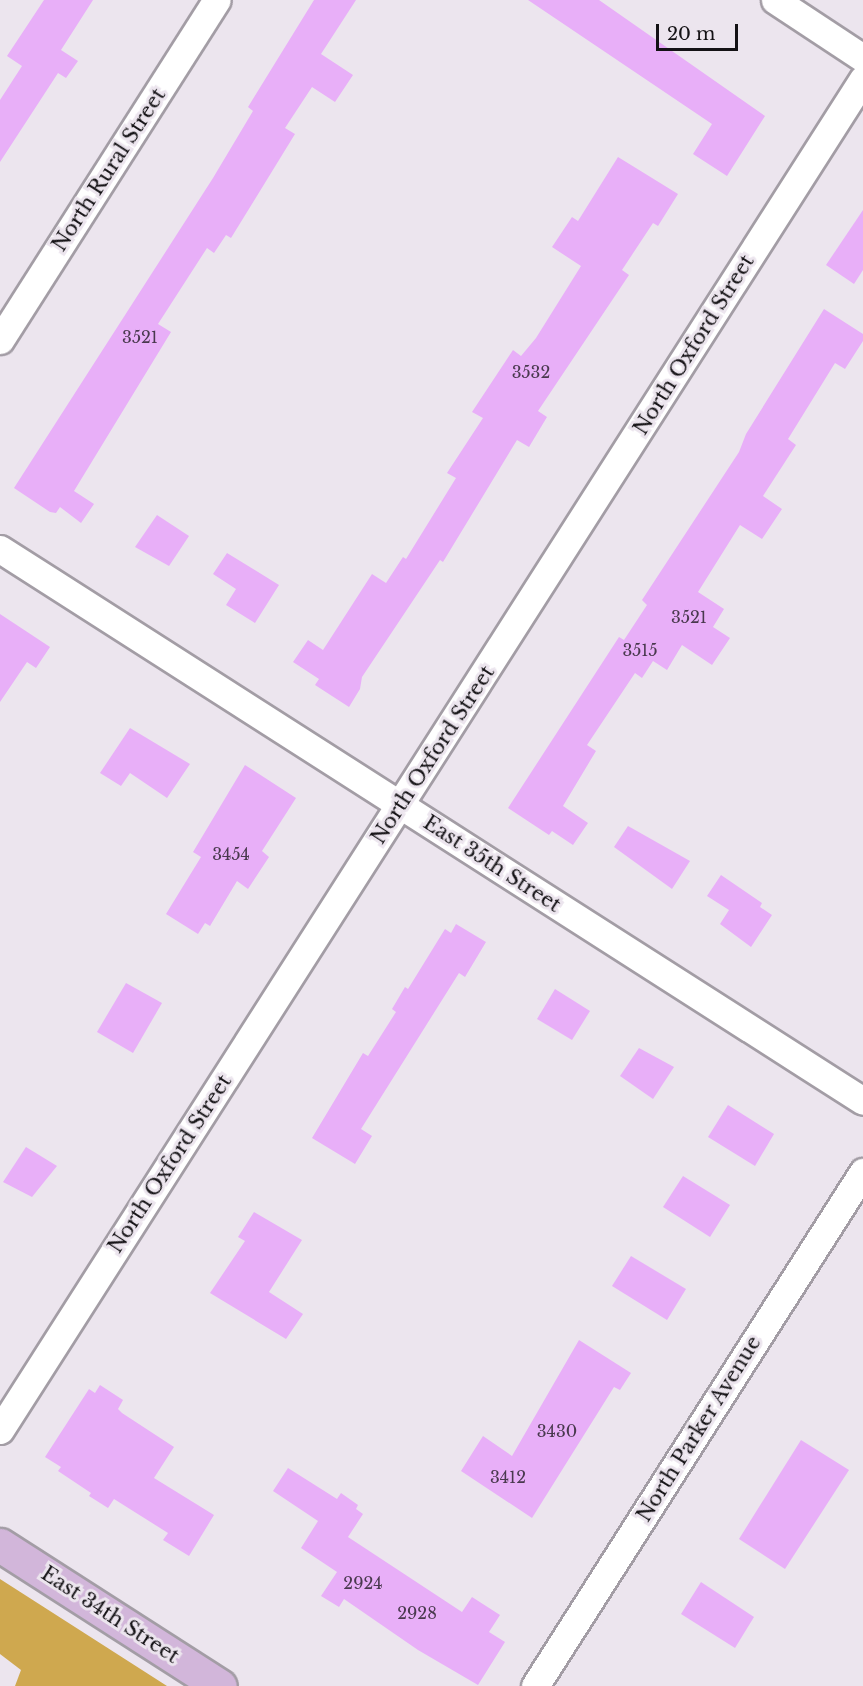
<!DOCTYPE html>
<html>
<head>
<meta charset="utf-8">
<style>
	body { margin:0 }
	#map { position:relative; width:863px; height:1686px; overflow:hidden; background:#ece5ee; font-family:"Libre Baskerville",serif }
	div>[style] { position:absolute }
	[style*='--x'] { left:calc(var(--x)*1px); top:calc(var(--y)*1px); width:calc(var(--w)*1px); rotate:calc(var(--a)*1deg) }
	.forest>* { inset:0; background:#cfa84f }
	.building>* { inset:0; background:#e8aff8 }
	.roads { filter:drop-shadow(2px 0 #a39da5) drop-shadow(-2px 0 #a39da5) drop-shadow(0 2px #a39da5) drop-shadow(0 -2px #a39da5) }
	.minor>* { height:27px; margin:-13.5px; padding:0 13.5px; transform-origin:13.5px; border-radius:13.5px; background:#fff }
	.major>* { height:33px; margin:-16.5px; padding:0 16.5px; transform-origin:16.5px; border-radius:16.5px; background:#d2b6da }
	span { translate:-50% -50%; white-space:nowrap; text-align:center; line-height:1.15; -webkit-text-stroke:6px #ece5ee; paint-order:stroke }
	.number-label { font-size:16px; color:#49394e }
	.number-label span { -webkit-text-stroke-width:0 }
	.street-label { font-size:20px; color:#141215 }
	.scale { position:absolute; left:656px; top:24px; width:82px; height:27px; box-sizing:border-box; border:3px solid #141215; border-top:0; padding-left:8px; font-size:18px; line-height:21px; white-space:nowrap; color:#141215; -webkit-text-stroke:4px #ece5ee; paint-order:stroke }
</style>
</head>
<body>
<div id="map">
	<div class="forest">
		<div style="clip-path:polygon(0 1579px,167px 1686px,15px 1686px,21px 1670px,0 1654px)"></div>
	</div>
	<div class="building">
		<div style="clip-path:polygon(44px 0,93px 0,61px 50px,78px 61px,66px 78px,58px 73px,0 162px,0 100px,22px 66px,7px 56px)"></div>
		<div style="clip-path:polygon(314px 0,356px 0,321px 54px,353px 75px,335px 102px,312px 87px,285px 128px,295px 134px,231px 238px,226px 235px,214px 253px,207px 248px,158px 324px,171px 332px,74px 491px,94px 504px,81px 523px,60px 507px,56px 513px,50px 512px,14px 488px,213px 178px,253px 111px,248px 107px)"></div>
		<div style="clip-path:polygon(528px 0,599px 0,765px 116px,727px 176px,693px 154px,712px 124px)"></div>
		<div style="clip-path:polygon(618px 157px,678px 194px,658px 226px,653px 223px,622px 270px,629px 275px,538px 411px,547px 417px,529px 447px,517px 440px,443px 562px,440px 560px,362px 677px,360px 689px,349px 707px,315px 685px,319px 679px,293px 662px,308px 640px,323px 650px,372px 574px,386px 583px,403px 557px,406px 559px,456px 478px,447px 473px,483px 418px,472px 412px,513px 350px,521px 356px,536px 338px,581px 266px,552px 247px,572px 217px,578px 221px)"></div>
		<div style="clip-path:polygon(863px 210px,863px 270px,854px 284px,826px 265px)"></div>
		<div style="clip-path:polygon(824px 309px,863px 334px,863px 341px,845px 369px,835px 363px,788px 439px,796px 445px,763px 496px,782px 509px,762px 539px,740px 525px,698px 592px,724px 609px,713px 627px,730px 638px,712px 665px,682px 645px,667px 670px,653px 661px,642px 678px,635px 673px,587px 745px,596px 751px,563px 806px,588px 823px,573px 845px,552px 831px,549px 835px,508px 808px,619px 637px,624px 640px,647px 605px,642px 600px,739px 452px,746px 434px)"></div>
		<div style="clip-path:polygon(157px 515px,189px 536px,169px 566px,135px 547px)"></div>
		<div style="clip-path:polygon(227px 553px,279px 585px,255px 623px,226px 605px,236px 589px,213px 574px)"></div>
		<div style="clip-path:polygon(0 614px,50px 647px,36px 668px,27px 662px,0 702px)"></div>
		<div style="clip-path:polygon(130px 728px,190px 764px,167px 798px,130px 773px,121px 786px,100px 773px)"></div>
		<div style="clip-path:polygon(245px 765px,296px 798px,262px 851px,269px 857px,248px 889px,237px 881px,210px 926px,205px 923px,198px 934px,166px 914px,201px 857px,193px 852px)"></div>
		<div style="clip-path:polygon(628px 826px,690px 861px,672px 889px,614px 847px)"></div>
		<div style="clip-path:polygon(721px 875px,762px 903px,760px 907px,772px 915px,751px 947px,720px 924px,729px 910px,707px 896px)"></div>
		<div style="clip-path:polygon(456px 924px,486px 942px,465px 977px,459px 973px,361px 1129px,372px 1136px,355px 1164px,312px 1138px,363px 1053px,368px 1056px,396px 1012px,392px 1009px,405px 987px,408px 989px,445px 929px,451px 933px)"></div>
		<div style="clip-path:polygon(126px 983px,162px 1003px,133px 1053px,97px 1032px)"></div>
		<div style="clip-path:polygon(555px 989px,590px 1011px,572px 1040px,537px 1019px)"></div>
		<div style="clip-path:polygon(639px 1048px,674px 1067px,653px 1099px,620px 1076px)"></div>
		<div style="clip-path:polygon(728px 1105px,774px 1134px,755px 1166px,708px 1137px)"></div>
		<div style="clip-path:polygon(26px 1147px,57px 1166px,32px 1197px,3px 1182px)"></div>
		<div style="clip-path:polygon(683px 1176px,730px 1205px,710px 1237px,663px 1207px)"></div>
		<div style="clip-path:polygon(254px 1212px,302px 1240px,269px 1292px,303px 1314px,286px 1339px,210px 1293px,245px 1241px,238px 1237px)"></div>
		<div style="clip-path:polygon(631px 1256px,686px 1289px,667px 1320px,612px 1286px)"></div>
		<div style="clip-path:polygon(579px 1340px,631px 1373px,620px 1390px,614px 1387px,532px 1518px,461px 1471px,483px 1436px,512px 1456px)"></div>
		<div style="clip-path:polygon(100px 1385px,123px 1400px,118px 1409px,122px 1413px,174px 1447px,154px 1478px,214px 1515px,189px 1556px,163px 1540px,168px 1533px,114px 1499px,108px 1508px,89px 1496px,91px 1493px,58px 1471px,61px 1467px,45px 1457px,89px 1389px,95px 1393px)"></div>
		<div style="clip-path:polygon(801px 1440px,849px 1470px,785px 1569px,739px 1539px)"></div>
		<div style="clip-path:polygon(288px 1468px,337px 1499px,341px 1493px,358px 1505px,356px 1509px,363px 1514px,348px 1537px,462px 1612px,472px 1597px,500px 1615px,489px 1632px,505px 1642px,478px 1685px,418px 1650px,344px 1599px,339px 1607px,321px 1596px,337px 1572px,301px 1548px,318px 1521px,273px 1491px)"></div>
		<div style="clip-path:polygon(701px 1582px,754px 1617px,735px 1648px,681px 1614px)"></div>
	</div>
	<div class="roads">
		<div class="minor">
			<div style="--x:775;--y:0;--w:105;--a:33.4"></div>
			<div style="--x:0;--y:340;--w:403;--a:-57.5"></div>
			<div style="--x:0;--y:549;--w:1024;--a:32.6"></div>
			<div style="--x:0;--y:1430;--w:1603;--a:-57.43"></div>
			<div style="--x:535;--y:1686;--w:610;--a:-57.46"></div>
		</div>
		<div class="major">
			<div style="--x:0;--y:1545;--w:261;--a:32.7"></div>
		</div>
	</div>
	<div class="number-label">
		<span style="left:140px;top:337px">3521</span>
		<span style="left:531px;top:372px">3532</span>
		<span style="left:689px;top:617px">3521</span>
		<span style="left:640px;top:650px">3515</span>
		<span style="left:231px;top:854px">3454</span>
		<span style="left:557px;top:1431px">3430</span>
		<span style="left:508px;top:1477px">3412</span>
		<span style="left:363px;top:1583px">2924</span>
		<span style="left:417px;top:1613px">2928</span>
	</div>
	<div class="street-label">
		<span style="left:109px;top:170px;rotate:-57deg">North Rural Street</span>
		<span style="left:694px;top:345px;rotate:-58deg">North Oxford Street</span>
		<span style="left:433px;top:755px;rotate:-57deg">North Oxford Street</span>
		<span style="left:492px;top:864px;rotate:33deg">East 35th Street</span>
		<span style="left:170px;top:1164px;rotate:-57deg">North Oxford Street</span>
		<span style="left:699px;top:1429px;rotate:-58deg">North Parker Avenue</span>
		<span style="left:110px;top:1615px;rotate:33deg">East 34th Street</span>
	</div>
	<div class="scale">20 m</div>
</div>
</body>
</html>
